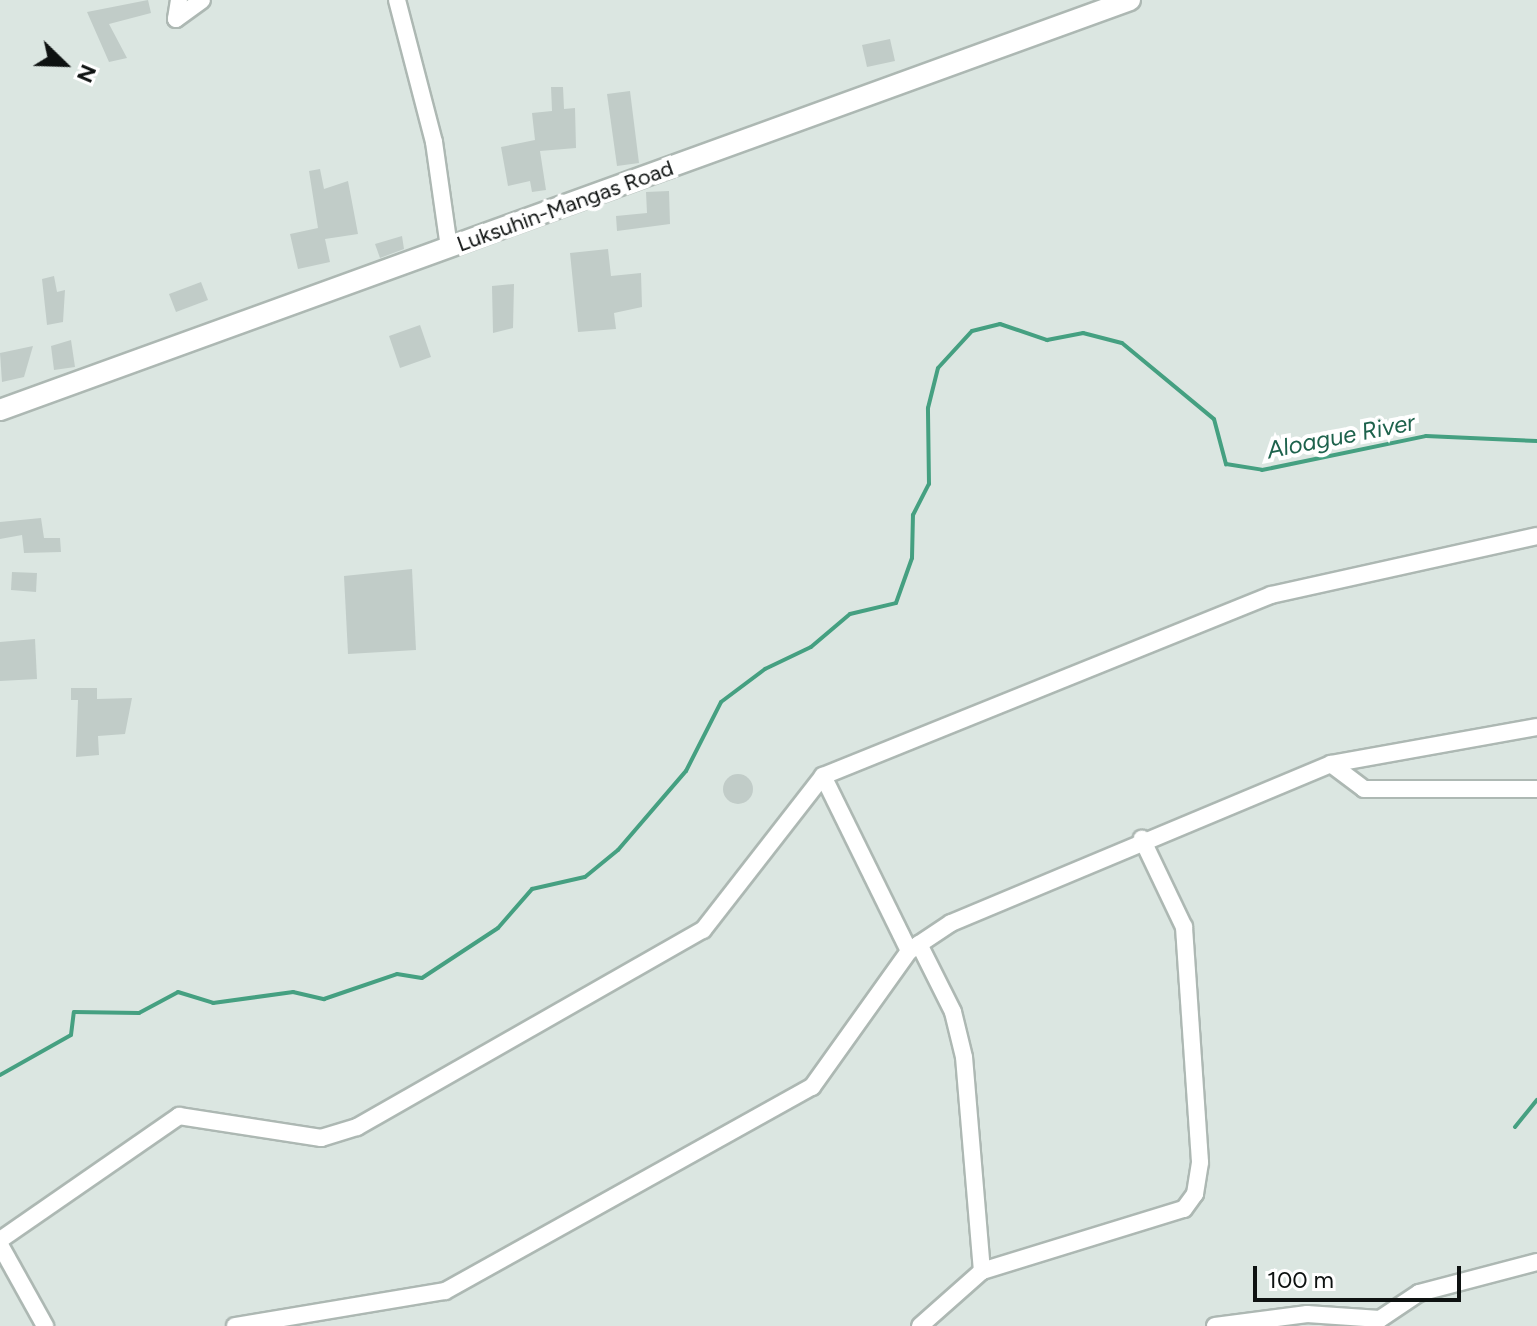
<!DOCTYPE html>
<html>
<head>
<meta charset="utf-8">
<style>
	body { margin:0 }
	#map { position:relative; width:1537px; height:1326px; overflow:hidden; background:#dbe6e1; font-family:Figtree,sans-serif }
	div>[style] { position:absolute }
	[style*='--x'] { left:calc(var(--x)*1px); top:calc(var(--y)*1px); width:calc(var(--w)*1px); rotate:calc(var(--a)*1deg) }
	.stream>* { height:4px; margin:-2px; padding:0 2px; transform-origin:2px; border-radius:2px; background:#45a081 }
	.building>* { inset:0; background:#c1ccc8 }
	.round { border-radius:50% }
	.roads { filter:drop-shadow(2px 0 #adb8b3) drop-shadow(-2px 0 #adb8b3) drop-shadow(0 2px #adb8b3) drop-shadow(0 -2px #adb8b3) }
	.minor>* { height:16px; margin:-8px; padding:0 8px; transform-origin:8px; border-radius:8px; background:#fff }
	.major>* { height:20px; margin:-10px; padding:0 10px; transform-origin:10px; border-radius:10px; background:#fff }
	span { translate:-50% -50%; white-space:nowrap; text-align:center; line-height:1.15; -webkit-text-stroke:8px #fff; paint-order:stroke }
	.street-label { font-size:22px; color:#0e1211 }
	.water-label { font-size:24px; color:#1d624c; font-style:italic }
	.north { position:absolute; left:24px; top:24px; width:80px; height:80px; -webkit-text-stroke:6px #fff; paint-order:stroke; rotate:113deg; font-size:22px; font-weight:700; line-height:32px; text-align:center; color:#0e1211 }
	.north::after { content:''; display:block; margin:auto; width:28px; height:36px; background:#0e1211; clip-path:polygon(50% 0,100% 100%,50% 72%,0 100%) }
	.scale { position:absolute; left:1253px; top:1266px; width:208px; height:36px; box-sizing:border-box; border:4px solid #0e1211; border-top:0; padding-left:10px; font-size:24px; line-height:28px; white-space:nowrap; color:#0e1211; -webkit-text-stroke:6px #fff; paint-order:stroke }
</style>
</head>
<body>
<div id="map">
	<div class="stream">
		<div style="--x:0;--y:1075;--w:81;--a:-29.4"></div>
		<div style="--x:71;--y:1035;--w:23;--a:-83"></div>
		<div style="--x:74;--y:1012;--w:65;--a:0.9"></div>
		<div style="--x:139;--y:1013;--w:44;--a:-28.3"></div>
		<div style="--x:178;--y:992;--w:37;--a:17"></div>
		<div style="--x:213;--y:1003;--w:81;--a:-7.8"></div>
		<div style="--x:293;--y:992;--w:32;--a:13"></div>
		<div style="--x:324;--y:999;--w:77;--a:-18.9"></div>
		<div style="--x:397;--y:974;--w:25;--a:9"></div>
		<div style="--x:422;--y:978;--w:91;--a:-33.3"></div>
		<div style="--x:498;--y:928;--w:52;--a:-48.9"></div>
		<div style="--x:532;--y:889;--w:54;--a:-12.8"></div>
		<div style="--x:585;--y:877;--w:43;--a:-39.3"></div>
		<div style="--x:618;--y:850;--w:104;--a:-49.3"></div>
		<div style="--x:686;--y:771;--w:77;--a:-63.1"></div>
		<div style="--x:721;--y:702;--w:55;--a:-36.9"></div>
		<div style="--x:765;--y:669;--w:51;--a:-25.6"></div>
		<div style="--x:811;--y:647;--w:51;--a:-40.2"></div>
		<div style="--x:850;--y:614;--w:47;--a:-13.4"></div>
		<div style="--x:896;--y:603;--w:48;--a:-70.4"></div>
		<div style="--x:912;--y:558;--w:43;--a:-88.7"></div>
		<div style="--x:913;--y:515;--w:35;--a:-63"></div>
		<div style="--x:929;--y:484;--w:76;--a:-90.8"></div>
		<div style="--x:928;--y:408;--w:41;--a:-76"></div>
		<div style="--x:938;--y:368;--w:50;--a:-47.4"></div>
		<div style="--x:972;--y:331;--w:29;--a:-14"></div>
		<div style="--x:1000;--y:324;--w:50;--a:18.8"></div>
		<div style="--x:1047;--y:340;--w:37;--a:-11"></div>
		<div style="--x:1083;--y:333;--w:40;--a:14.4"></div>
		<div style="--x:1122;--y:343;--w:119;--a:39.6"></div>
		<div style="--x:1214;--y:419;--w:47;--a:75.1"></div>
		<div style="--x:1226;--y:464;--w:36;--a:9"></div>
		<div style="--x:1262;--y:470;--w:167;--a:-11.7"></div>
		<div style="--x:1426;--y:436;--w:111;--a:2.6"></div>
		<div style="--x:1515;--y:1127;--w:35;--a:-51"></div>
	</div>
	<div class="building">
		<div style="clip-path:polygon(148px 0,151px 13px,109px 24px,127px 58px,109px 62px,87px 12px)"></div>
		<div style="clip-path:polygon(890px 39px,895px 61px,867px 67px,862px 45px)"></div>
		<div style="clip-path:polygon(551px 87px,563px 87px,564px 109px,575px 108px,576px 148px,540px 151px,546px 190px,532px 192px,530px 181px,508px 186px,501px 147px,535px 140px,532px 113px,552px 111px)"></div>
		<div style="clip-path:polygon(630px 91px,639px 163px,617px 166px,607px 94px)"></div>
		<div style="clip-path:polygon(320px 169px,324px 189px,348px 181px,358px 234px,325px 239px,330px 262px,298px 269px,290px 234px,318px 228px,309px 171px)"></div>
		<div style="clip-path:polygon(669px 191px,670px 224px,617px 231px,616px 216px,647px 213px,646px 192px)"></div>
		<div style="clip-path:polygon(402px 236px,404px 249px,380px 258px,375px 244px)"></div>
		<div style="clip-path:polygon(608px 249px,611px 276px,641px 273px,642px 307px,614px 313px,616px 329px,578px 332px,570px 253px)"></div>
		<div style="clip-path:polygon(54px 276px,57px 292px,65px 290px,63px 322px,47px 325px,42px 279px)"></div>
		<div style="clip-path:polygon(201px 282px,208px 300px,176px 312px,169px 294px)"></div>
		<div style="clip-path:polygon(514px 284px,513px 328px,493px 333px,492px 286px)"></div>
		<div style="clip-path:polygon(420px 325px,431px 357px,400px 368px,389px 336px)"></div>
		<div style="clip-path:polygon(71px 340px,75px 367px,54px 370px,51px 346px)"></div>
		<div style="clip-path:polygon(33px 346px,24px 377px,2px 382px,0 353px)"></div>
		<div style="clip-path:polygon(41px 518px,44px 538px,60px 538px,61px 552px,24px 553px,22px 535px,0 539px,0 522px)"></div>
		<div style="clip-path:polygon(412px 569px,416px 650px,348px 654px,344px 576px)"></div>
		<div style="clip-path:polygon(12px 572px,37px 573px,36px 592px,11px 590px)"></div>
		<div style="clip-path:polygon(35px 639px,37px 679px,0 681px,0 642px)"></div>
		<div style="clip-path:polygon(71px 688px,97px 688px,97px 699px,132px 698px,125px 734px,98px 736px,99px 755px,76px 757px,78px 700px,71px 700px)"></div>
		<div class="round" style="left:723px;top:774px;width:30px;height:30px"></div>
	</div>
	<div class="roads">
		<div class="minor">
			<div style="--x:179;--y:0;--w:19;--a:99"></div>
			<div style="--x:176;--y:19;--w:32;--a:-36"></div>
			<div style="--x:397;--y:0;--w:147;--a:75.4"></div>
			<div style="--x:434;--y:142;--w:106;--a:81.9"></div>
			<div style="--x:1331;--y:764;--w:41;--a:37.1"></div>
			<div style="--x:1364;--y:789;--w:173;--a:0"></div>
			<div style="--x:823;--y:776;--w:195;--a:63.8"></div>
			<div style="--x:919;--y:944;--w:76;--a:63.4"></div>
			<div style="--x:953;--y:1012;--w:46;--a:76.3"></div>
			<div style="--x:964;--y:1057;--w:215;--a:85.2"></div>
			<div style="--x:0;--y:1240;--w:218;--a:-34.7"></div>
			<div style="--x:179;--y:1116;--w:144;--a:8.8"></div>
			<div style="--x:321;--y:1138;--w:38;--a:-17"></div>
			<div style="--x:357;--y:1127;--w:398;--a:-29.7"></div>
			<div style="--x:703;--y:930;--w:195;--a:-52.1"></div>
			<div style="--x:823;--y:776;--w:483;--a:-22"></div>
			<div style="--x:1271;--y:595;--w:272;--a:-12.5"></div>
			<div style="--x:0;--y:1245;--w:93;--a:60.9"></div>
			<div style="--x:235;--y:1326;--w:213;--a:-9.5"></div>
			<div style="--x:445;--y:1291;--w:420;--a:-29.1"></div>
			<div style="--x:812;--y:1087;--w:167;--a:-54.5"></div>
			<div style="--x:909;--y:951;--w:50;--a:-33.7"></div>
			<div style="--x:951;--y:923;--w:412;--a:-22.7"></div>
			<div style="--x:1331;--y:764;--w:209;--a:-10.2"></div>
			<div style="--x:920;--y:1326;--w:83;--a:-41.6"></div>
			<div style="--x:982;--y:1271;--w:211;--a:-17.1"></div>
			<div style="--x:1184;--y:1209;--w:19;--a:-54"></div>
			<div style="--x:1195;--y:1194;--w:32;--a:-81"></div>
			<div style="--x:1200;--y:1162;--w:236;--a:-93.9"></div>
			<div style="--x:1184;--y:927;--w:98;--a:-115.5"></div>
			<div style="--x:1215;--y:1326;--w:93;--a:-7.4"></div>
			<div style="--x:1307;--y:1314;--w:73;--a:3.9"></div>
			<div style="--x:1380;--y:1319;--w:47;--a:-33.7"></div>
			<div style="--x:1419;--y:1293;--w:122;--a:-14.7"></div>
		</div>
		<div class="major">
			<div style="--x:0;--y:410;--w:1202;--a:-19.94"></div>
		</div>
	</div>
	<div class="street-label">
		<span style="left:565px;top:206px;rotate:-20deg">Luksuhin-Mangas Road</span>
	</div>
	<div class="water-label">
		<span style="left:1341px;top:436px;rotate:-11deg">Aloague River</span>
	</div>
	<div class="north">N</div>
	<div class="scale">100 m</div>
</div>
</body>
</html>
